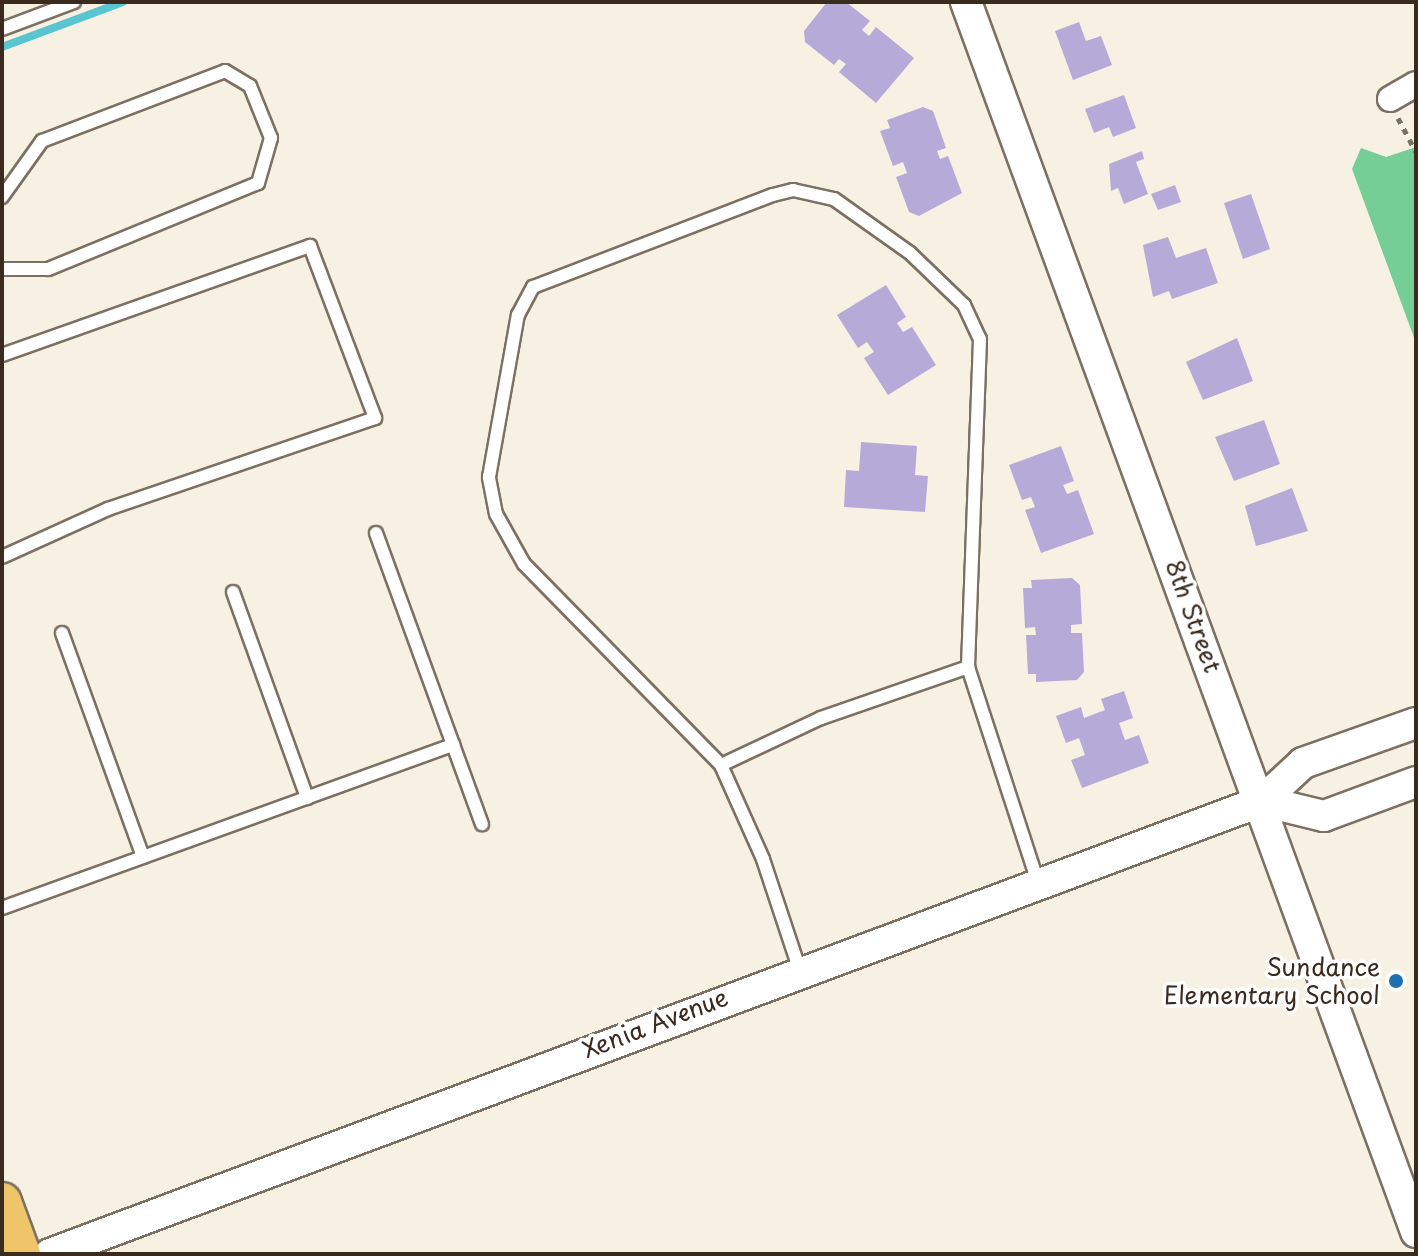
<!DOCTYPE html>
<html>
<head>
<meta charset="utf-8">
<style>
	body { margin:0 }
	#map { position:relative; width:1418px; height:1256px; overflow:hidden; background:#f6f1e2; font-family:"Playpen Sans",sans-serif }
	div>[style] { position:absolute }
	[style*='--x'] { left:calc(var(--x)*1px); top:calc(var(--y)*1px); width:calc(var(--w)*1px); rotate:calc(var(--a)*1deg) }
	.green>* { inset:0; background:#75ce95 }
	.stream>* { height:8px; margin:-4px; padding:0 4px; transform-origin:4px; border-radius:4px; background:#58c5d0 }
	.building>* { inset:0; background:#b6abd8 }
	.path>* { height:5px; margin-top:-2.5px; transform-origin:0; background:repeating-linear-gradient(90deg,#7c7063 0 6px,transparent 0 12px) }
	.roads { filter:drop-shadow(2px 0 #7c7063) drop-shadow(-2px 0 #7c7063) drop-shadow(0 2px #7c7063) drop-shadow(0 -2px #7c7063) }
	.service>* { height:12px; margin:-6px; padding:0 6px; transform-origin:6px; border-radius:6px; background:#fff }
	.minor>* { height:24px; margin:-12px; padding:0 12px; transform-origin:12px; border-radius:12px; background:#fff }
	.tertiary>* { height:30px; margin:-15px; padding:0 15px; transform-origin:15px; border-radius:15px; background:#fff }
	.primary>* { height:38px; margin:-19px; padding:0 19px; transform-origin:19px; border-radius:19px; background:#eec569 }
	.dots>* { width:22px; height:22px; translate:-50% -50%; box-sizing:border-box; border:4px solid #fff; border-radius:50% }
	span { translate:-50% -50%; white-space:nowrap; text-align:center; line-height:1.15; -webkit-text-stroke:7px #fff; paint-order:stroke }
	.street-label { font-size:24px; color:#3b2a1e }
	.poi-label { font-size:24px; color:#3b2a1e }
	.right { translate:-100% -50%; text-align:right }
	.frame { position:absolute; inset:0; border:4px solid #3b2a1e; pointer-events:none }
</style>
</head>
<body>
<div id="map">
	<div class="green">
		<div style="clip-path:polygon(1416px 147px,1416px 343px,1352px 169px,1361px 148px,1386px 157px)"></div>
	</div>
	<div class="stream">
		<div style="--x:2;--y:47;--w:129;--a:-20.4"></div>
	</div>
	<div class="building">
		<div style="clip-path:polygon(827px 2px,846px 2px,870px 21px,862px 30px,869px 36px,876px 27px,914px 58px,876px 103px,839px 72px,846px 64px,839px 59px,834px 65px,805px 42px,804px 31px)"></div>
		<div style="clip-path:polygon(1079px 22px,1086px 41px,1101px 36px,1112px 65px,1073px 80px,1055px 31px)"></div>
		<div style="clip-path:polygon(1124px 95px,1136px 128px,1113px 137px,1109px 127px,1094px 133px,1085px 109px)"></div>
		<div style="clip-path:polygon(923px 107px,933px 111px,946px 148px,937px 151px,940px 159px,948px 156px,962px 193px,919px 216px,909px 212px,896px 177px,907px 173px,903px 162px,893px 166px,880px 131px,890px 128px,887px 120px)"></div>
		<div style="clip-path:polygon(1142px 151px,1144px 159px,1136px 162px,1148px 194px,1124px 204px,1118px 188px,1111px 191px,1109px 164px)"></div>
		<div style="clip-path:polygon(1175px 185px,1181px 202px,1158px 210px,1151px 194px)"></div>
		<div style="clip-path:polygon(1251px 194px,1270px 249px,1243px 259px,1224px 203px)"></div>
		<div style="clip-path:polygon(1168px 237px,1176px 258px,1206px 248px,1218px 283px,1172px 299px,1169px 291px,1153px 297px,1143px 245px)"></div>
		<div style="clip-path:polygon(886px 285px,906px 317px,897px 323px,903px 332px,912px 327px,936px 365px,888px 395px,864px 358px,874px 352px,867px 342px,858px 348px,837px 315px)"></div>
		<div style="clip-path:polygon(1237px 338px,1253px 381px,1203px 400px,1186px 362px)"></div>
		<div style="clip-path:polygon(1264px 420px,1280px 464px,1234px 481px,1215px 437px)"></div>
		<div style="clip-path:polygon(861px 442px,917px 446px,915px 475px,928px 476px,925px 512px,844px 507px,846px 470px,859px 471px)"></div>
		<div style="clip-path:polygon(1061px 446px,1074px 481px,1063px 485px,1067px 494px,1078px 490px,1094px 534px,1041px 553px,1025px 510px,1035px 507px,1031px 497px,1022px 500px,1009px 465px)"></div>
		<div style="clip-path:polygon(1292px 488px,1308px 531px,1256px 546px,1245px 506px)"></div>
		<div style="clip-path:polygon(1072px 578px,1080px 585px,1082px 624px,1071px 625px,1071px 633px,1082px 633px,1084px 672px,1077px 680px,1036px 682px,1036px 674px,1028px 674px,1026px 635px,1036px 635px,1035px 627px,1025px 628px,1023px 588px,1032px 588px,1031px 580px)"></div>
		<div style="clip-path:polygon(1124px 691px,1133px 718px,1119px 723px,1125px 740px,1139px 735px,1149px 763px,1082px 788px,1071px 760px,1085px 755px,1079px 738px,1066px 743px,1056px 716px,1081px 707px,1084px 718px,1105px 710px,1101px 699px)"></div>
	</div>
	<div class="path">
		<div style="--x:1398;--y:118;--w:38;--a:62"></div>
	</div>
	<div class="roads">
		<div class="service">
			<div style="--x:2;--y:29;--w:77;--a:-20.6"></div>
			<div style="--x:2;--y:197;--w:69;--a:-54.5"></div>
			<div style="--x:42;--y:141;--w:196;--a:-20.9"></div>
			<div style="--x:225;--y:71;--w:29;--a:31"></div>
			<div style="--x:250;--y:86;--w:56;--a:68"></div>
			<div style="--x:271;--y:138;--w:47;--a:106.1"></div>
			<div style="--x:258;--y:183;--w:227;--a:157.7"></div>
			<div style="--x:48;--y:269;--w:46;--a:180"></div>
			<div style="--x:2;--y:355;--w:327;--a:-19.5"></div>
			<div style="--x:310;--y:246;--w:184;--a:69.3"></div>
			<div style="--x:375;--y:418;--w:282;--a:161.2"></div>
			<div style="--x:108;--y:509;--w:116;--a:155.6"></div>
			<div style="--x:376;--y:533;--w:310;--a:70"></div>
			<div style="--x:233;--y:592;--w:219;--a:70.2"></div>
			<div style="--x:62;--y:633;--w:238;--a:70.1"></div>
			<div style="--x:721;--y:765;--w:110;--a:-25.2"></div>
			<div style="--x:821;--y:718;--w:156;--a:-19.1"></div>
			<div style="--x:2;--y:908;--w:480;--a:-19.9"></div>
			<div style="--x:799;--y:968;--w:115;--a:-108.3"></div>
			<div style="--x:763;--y:859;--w:103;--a:-114.1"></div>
			<div style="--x:721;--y:765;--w:281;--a:-134.4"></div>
			<div style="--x:524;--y:564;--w:57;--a:-119.2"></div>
			<div style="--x:496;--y:514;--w:38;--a:-101"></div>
			<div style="--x:489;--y:477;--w:165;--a:-79.9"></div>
			<div style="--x:518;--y:315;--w:32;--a:-62"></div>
			<div style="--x:533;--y:287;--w:257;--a:-21"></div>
			<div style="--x:773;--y:195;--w:21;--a:-14"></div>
			<div style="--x:793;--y:190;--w:42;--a:12.4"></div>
			<div style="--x:834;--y:199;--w:93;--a:35.4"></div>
			<div style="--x:910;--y:253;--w:75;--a:43.9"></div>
			<div style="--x:964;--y:305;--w:38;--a:65"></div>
			<div style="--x:980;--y:339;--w:328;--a:92.1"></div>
			<div style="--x:968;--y:667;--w:229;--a:72"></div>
		</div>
		<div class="minor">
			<div style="--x:1390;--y:99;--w:30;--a:-30"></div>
		</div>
		<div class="tertiary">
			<div style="--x:966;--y:2;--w:1310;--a:69.9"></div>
			<div style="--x:1262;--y:801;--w:64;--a:13.6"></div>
			<div style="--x:1324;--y:816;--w:98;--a:-20.3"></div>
			<div style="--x:50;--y:1254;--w:1294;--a:-20.49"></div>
			<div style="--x:1262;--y:801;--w:56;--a:-42.8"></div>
			<div style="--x:1303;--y:763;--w:120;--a:-19.5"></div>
		</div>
		<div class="primary">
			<div style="--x:2;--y:1202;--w:55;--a:69.9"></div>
		</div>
	</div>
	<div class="dots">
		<div style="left:1396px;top:981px;background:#1f6fb2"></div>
	</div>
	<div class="street-label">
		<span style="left:1194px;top:616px;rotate:70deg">8th Street</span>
		<span style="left:655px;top:1023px;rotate:-21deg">Xenia Avenue</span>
	</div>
	<div class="poi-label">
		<span class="right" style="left:1380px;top:981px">Sundance<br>Elementary School</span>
	</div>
	<div class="frame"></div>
</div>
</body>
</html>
